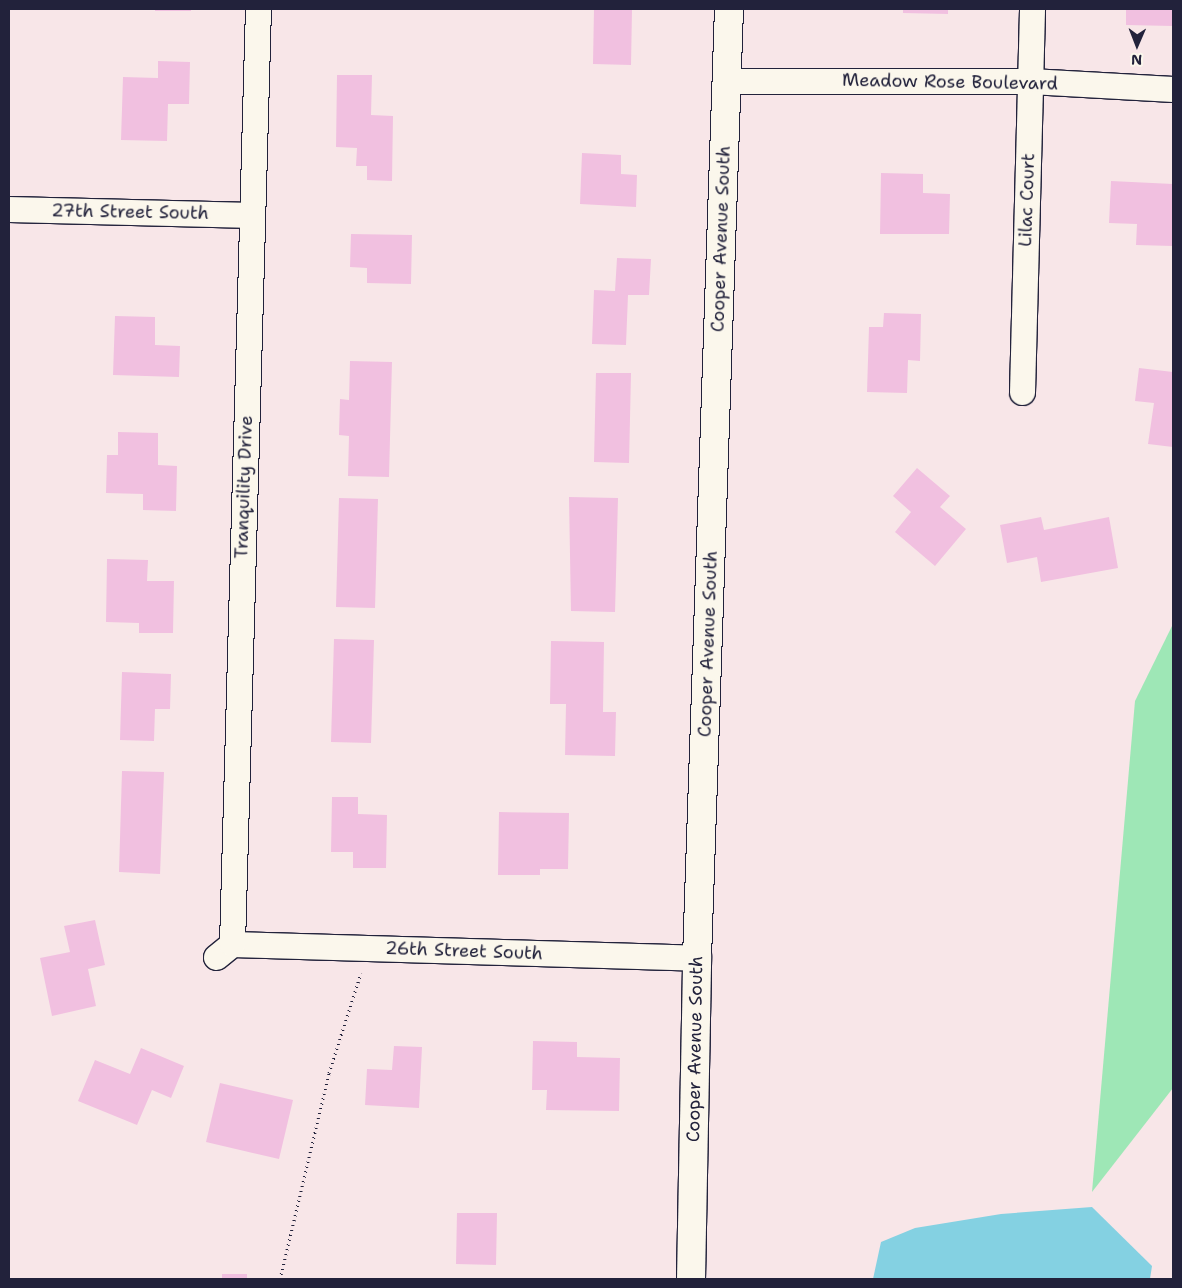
<!DOCTYPE html>
<html>
<head>
<meta charset="utf-8">
<style>
	body { margin:0 }
	#map { position:relative; width:1182px; height:1288px; overflow:hidden; background:#f8e6e8; font-family:"Shantell Sans",sans-serif }
	div>[style] { position:absolute }
	[style*='--x'] { left:calc(var(--x)*1px); top:calc(var(--y)*1px); width:calc(var(--w)*1px); rotate:calc(var(--a)*1deg) }
	.green>* { inset:0; background:#9ee7b6 }
	.water>* { inset:0; background:#84d1e2 }
	.building>* { inset:0; background:#f1c0e0 }
	.path>* { height:3px; margin-top:-1.5px; transform-origin:0; background:repeating-linear-gradient(90deg,#22223b 0 1px,transparent 0 5px) }
	.roads { filter:drop-shadow(1px 0 #22223b) drop-shadow(-1px 0 #22223b) drop-shadow(0 1px #22223b) drop-shadow(0 -1px #22223b) }
	.minor>* { height:25px; margin:-12.5px; padding:0 12.5px; transform-origin:12.5px; border-radius:12.5px; background:#fbf7ec }
	.tertiary>* { height:28px; margin:-14px; padding:0 14px; transform-origin:14px; border-radius:14px; background:#fbf7ec }
	span { translate:-50% -50%; white-space:nowrap; text-align:center; line-height:1.15; -webkit-text-stroke:4px #fbf7ec; paint-order:stroke }
	.street-label { font-size:18px; color:#22223b }
	.frame { position:absolute; inset:0; border:10px solid #22223b; pointer-events:none }
	.north { position:absolute; left:1112px; top:20px; width:50px; height:50px; -webkit-text-stroke:4px #fbf7ec; paint-order:stroke; rotate:181deg; font-size:14px; font-weight:700; line-height:20px; text-align:center; color:#22223b }
	.north::after { content:''; display:block; margin:auto; width:18px; height:22px; background:#22223b; clip-path:polygon(50% 0,100% 100%,50% 72%,0 100%) }
</style>
</head>
<body>
<div id="map">
	<div class="green">
		<div style="clip-path:polygon(1173px 624px,1173px 1088px,1092px 1192px,1135px 701px)"></div>
	</div>
	<div class="water">
		<div style="clip-path:polygon(1092px 1207px,1152px 1266px,1150px 1279px,873px 1279px,881px 1242px,915px 1228px,1001px 1214px)"></div>
	</div>
	<div class="building">
		<div style="clip-path:polygon(155px 9px,191px 9px,191px 11px,155px 11px)"></div>
		<div style="clip-path:polygon(594px 9px,632px 9px,631px 65px,593px 64px)"></div>
		<div style="clip-path:polygon(903px 9px,948px 9px,948px 14px,903px 13px)"></div>
		<div style="clip-path:polygon(1126px 9px,1173px 9px,1173px 26px,1126px 25px)"></div>
		<div style="clip-path:polygon(158px 61px,190px 62px,189px 104px,168px 104px,167px 141px,121px 140px,123px 77px,158px 78px)"></div>
		<div style="clip-path:polygon(337px 75px,372px 75px,371px 115px,393px 116px,392px 181px,367px 180px,367px 166px,356px 166px,357px 148px,336px 147px)"></div>
		<div style="clip-path:polygon(582px 153px,621px 155px,621px 174px,637px 175px,636px 207px,580px 204px)"></div>
		<div style="clip-path:polygon(881px 173px,923px 174px,923px 193px,950px 194px,949px 234px,880px 234px)"></div>
		<div style="clip-path:polygon(1111px 181px,1173px 184px,1173px 246px,1136px 245px,1137px 224px,1109px 223px)"></div>
		<div style="clip-path:polygon(351px 234px,412px 235px,411px 284px,367px 283px,367px 268px,350px 267px)"></div>
		<div style="clip-path:polygon(617px 258px,651px 259px,649px 295px,628px 295px,626px 345px,592px 344px,594px 290px,615px 291px)"></div>
		<div style="clip-path:polygon(884px 313px,921px 314px,920px 361px,908px 360px,907px 393px,867px 392px,869px 327px,883px 327px)"></div>
		<div style="clip-path:polygon(115px 316px,155px 317px,155px 345px,180px 346px,179px 377px,113px 375px)"></div>
		<div style="clip-path:polygon(350px 361px,392px 362px,389px 477px,348px 476px,349px 436px,339px 435px,340px 399px,349px 400px)"></div>
		<div style="clip-path:polygon(1139px 368px,1173px 372px,1173px 447px,1148px 444px,1154px 403px,1135px 401px)"></div>
		<div style="clip-path:polygon(596px 373px,631px 373px,629px 463px,594px 462px)"></div>
		<div style="clip-path:polygon(118px 432px,158px 433px,158px 465px,177px 466px,176px 511px,143px 510px,143px 494px,106px 493px,107px 455px,118px 455px)"></div>
		<div style="clip-path:polygon(917px 468px,950px 496px,940px 507px,966px 529px,935px 566px,895px 532px,911px 512px,893px 496px)"></div>
		<div style="clip-path:polygon(569px 497px,618px 498px,615px 612px,571px 611px)"></div>
		<div style="clip-path:polygon(339px 498px,378px 499px,375px 608px,336px 607px)"></div>
		<div style="clip-path:polygon(1041px 517px,1044px 530px,1109px 517px,1118px 568px,1041px 582px,1037px 557px,1007px 563px,1000px 525px)"></div>
		<div style="clip-path:polygon(107px 559px,148px 560px,147px 581px,174px 581px,173px 633px,139px 633px,139px 623px,106px 622px)"></div>
		<div style="clip-path:polygon(334px 639px,374px 640px,371px 743px,331px 742px)"></div>
		<div style="clip-path:polygon(551px 641px,604px 642px,603px 712px,616px 712px,615px 756px,565px 755px,566px 704px,550px 704px)"></div>
		<div style="clip-path:polygon(122px 672px,171px 674px,170px 709px,155px 709px,154px 741px,120px 740px)"></div>
		<div style="clip-path:polygon(122px 771px,164px 772px,160px 874px,119px 872px)"></div>
		<div style="clip-path:polygon(332px 797px,358px 797px,358px 814px,387px 815px,386px 868px,353px 868px,353px 852px,331px 852px)"></div>
		<div style="clip-path:polygon(499px 812px,569px 813px,568px 869px,540px 869px,540px 875px,498px 875px)"></div>
		<div style="clip-path:polygon(95px 920px,105px 965px,88px 969px,96px 1006px,52px 1016px,40px 958px,70px 952px,64px 926px)"></div>
		<div style="clip-path:polygon(533px 1041px,577px 1042px,577px 1057px,620px 1058px,619px 1111px,546px 1110px,547px 1090px,532px 1090px)"></div>
		<div style="clip-path:polygon(394px 1046px,422px 1047px,419px 1108px,365px 1105px,367px 1069px,392px 1070px)"></div>
		<div style="clip-path:polygon(141px 1048px,184px 1066px,171px 1098px,152px 1090px,137px 1125px,78px 1101px,95px 1060px,130px 1074px)"></div>
		<div style="clip-path:polygon(220px 1083px,293px 1100px,279px 1159px,206px 1142px)"></div>
		<div style="clip-path:polygon(457px 1213px,497px 1213px,496px 1265px,456px 1264px)"></div>
		<div style="clip-path:polygon(222px 1274px,247px 1274px,247px 1279px,222px 1279px)"></div>
	</div>
	<div class="path">
		<div style="--x:280;--y:1279;--w:212;--a:-76.6"></div>
		<div style="--x:329;--y:1073;--w:105;--a:-72.3"></div>
	</div>
	<div class="roads">
		<div class="minor">
			<div style="--x:727;--y:81;--w:303;--a:0"></div>
			<div style="--x:1030;--y:81;--w:143;--a:3.2"></div>
			<div style="--x:9;--y:209;--w:242;--a:1.4"></div>
			<div style="--x:1022;--y:392;--w:383;--a:-88.5"></div>
			<div style="--x:232;--y:944;--w:465;--a:1.7"></div>
			<div style="--x:216;--y:957;--w:21;--a:-39"></div>
			<div style="--x:232;--y:944;--w:935;--a:-88.41"></div>
		</div>
		<div class="tertiary">
			<div style="--x:691;--y:1279;--w:321;--a:-88.9"></div>
			<div style="--x:697;--y:958;--w:950;--a:-88.07"></div>
		</div>
	</div>
	<div class="street-label">
		<span style="left:950px;top:82px;rotate:1deg">Meadow Rose Boulevard</span>
		<span style="left:1027px;top:200px;rotate:-88deg">Lilac Court</span>
		<span style="left:130px;top:212px;rotate:1deg">27th Street South</span>
		<span style="left:721px;top:239px;rotate:-88deg">Cooper Avenue South</span>
		<span style="left:244px;top:487px;rotate:-88deg">Tranquility Drive</span>
		<span style="left:708px;top:644px;rotate:-88deg">Cooper Avenue South</span>
		<span style="left:464px;top:951px;rotate:2deg">26th Street South</span>
		<span style="left:695px;top:1049px;rotate:-89deg">Cooper Avenue South</span>
	</div>
	<div class="frame"></div>
	<div class="north">N</div>
</div>
</body>
</html>
